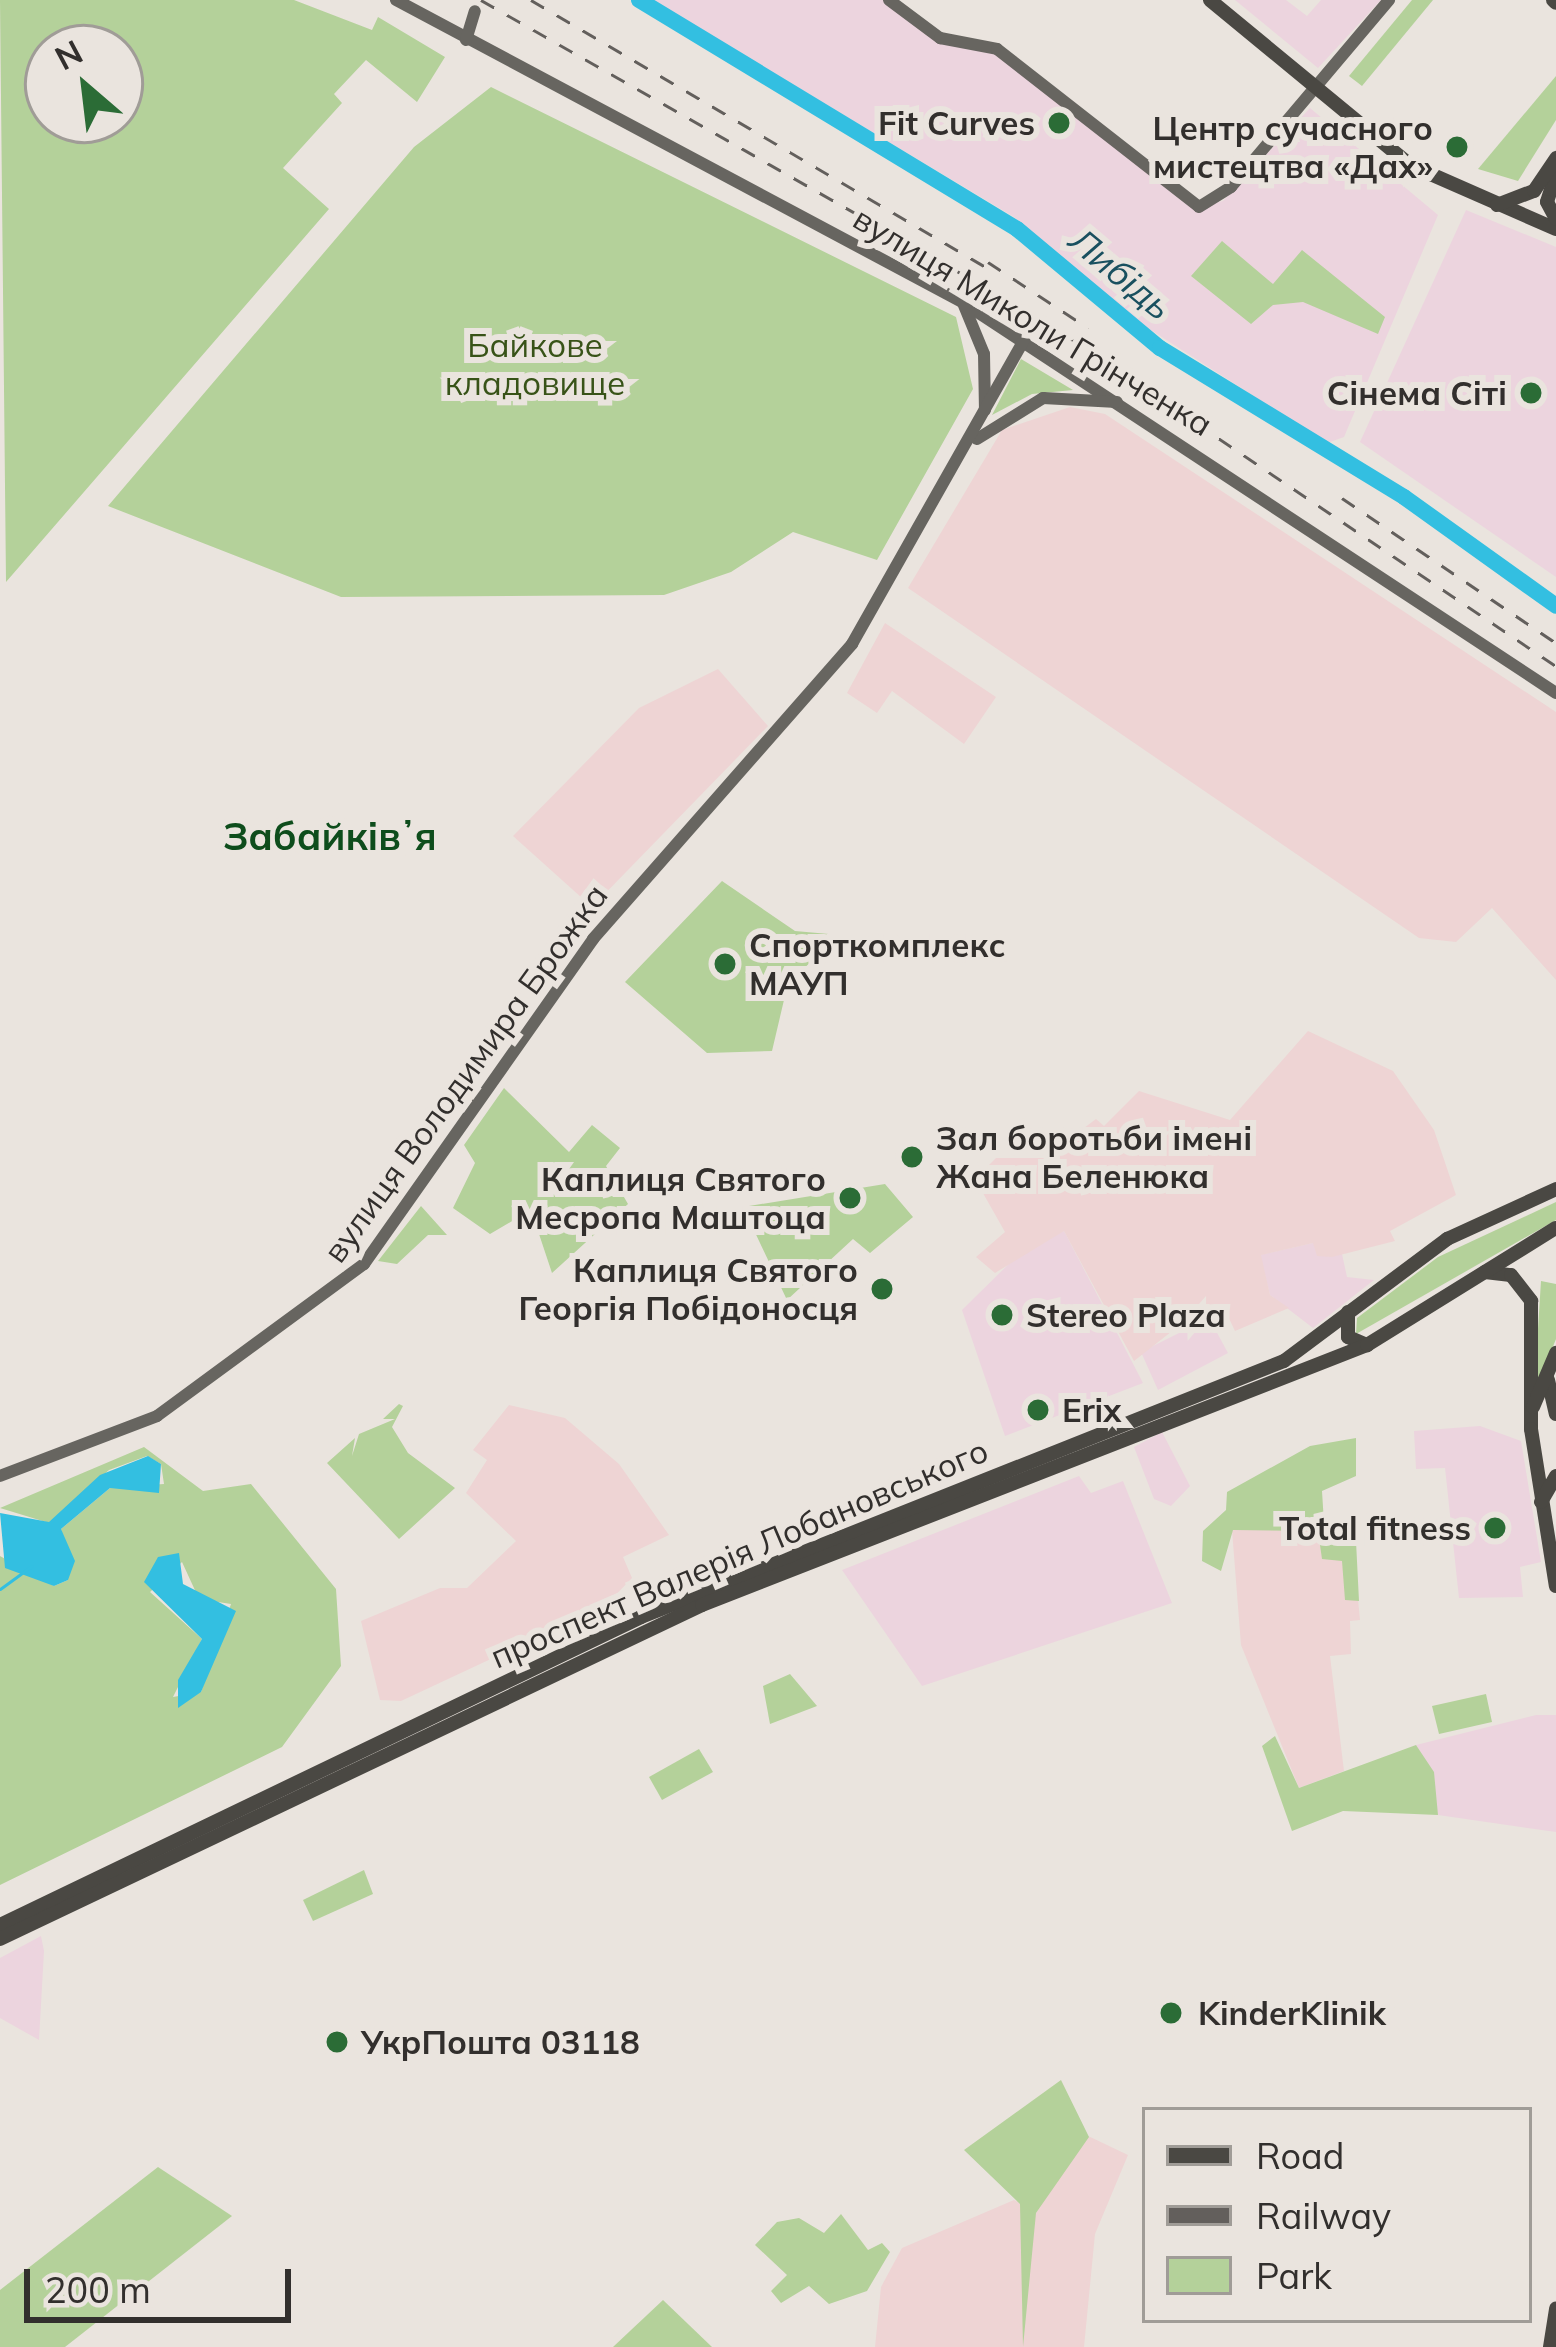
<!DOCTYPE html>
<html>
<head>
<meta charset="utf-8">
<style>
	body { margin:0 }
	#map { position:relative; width:1556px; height:2347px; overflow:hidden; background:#eae4de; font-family:Mulish,sans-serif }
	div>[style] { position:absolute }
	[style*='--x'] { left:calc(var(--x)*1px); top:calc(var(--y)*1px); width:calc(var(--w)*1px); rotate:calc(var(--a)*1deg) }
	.commercial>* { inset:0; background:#ecd4de }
	.industrial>* { inset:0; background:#eed4d4 }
	.green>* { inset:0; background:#b4d19a }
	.water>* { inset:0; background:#33bfe1 }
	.stream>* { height:3px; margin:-1.5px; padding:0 1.5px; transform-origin:1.5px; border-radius:1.5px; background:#33bfe1 }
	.river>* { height:16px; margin:-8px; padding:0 8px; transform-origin:8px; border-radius:8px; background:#33bfe1 }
	.secondary>* { height:12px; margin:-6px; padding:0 6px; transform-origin:6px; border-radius:6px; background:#676560 }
	.primary>* { height:14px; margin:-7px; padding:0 7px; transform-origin:7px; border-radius:7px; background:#4a4843 }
	.rail>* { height:3px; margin-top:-1.5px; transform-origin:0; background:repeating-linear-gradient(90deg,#635f5c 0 15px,transparent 0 30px) }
	.dots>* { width:33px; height:33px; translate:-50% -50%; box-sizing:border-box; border:6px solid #eae4de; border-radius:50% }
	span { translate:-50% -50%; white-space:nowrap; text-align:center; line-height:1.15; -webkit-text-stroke:12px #eae4de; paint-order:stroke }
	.poi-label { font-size:33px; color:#322f2d; font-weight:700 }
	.right { translate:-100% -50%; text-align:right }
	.left { translate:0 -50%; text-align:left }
	.street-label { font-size:33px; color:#322f2d }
	.park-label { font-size:33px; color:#385318 }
	.water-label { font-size:36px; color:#19505f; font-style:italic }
	.quarter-label { font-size:39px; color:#0e4d1c; font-weight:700 }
	.legend { position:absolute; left:1142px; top:2107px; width:390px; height:216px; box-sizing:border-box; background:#eae4de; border:3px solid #a09c97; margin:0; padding:15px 21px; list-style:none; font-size:36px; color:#322f2d }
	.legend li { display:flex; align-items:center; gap:24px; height:60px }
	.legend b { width:60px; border:3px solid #a09c97 }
	.north { position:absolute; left:24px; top:24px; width:120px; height:120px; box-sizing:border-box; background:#eae4de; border:3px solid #a09c97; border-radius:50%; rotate:332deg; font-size:33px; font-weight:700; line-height:48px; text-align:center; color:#322f2d }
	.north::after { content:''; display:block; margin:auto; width:42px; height:54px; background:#2b6c36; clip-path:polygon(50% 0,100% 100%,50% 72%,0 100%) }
	.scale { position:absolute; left:24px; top:2269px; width:267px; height:54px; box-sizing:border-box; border:6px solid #322f2d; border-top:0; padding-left:15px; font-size:36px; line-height:42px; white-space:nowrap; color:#322f2d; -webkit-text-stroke:9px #eae4de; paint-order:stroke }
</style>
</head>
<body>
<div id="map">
	<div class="commercial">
		<div style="clip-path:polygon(652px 0,889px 0,929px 32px,997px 49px,1198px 207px,1223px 201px,1310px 108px,1438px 215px,1344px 437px,1327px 443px,1143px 325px,1014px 217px)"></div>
		<div style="clip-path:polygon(1235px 0,1286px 0,1307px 16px,1321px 0,1381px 0,1318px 68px)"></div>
		<div style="clip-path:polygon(1466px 210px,1556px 247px,1556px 577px,1360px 442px)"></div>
		<div style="clip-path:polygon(1064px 1231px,1143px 1383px,1005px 1436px,962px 1310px,1023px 1250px)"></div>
		<div style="clip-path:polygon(1313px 1243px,1342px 1254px,1347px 1277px,1374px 1280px,1313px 1328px,1270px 1295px,1260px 1255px)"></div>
		<div style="clip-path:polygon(1209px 1318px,1228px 1353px,1158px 1390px,1141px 1352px)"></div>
		<div style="clip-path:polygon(1480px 1426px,1521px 1441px,1541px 1562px,1520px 1567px,1523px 1597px,1459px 1598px,1445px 1468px,1416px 1469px,1414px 1431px)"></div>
		<div style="clip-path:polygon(1162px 1432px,1190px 1486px,1171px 1506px,1154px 1499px,1134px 1447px)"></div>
		<div style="clip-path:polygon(1079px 1476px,1091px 1493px,1123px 1481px,1172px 1603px,922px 1686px,842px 1570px)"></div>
		<div style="clip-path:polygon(1536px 1715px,1556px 1715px,1556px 1832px,1438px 1815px,1416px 1745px)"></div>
		<div style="clip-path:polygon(41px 1936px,44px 1951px,39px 2040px,0 2018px,0 1958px)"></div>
	</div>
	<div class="industrial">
		<div style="clip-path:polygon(1070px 407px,1105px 414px,1556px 712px,1556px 980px,1492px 908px,1456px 942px,1419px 938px,908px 588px,1002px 430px)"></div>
		<div style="clip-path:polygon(885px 623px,996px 697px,964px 744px,892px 691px,877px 713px,847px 693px)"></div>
		<div style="clip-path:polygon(718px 669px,768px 726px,592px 907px,513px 836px,639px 708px)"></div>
		<div style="clip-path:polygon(1308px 1031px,1393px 1071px,1434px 1130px,1456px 1195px,1390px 1231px,1395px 1241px,1332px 1257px,1317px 1256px,1313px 1243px,1261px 1255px,1270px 1295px,1289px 1308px,1235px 1331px,1224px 1308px,1190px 1317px,1134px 1361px,1064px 1231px,995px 1273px,976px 1257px,1005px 1232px,975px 1179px,996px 1158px,1044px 1158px,1096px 1119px,1104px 1126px,1139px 1091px,1230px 1120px)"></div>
		<div style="clip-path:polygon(509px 1405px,565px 1418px,619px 1464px,669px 1535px,623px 1557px,632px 1578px,606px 1605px,401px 1701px,380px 1700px,361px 1621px,440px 1588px,467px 1588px,516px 1541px,466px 1493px,487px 1460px,473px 1450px)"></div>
		<div style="clip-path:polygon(1351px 1526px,1360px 1620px,1350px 1621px,1351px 1654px,1330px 1656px,1344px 1771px,1299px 1788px,1241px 1645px,1232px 1530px)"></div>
		<div style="clip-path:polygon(1084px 2134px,1128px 2155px,1095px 2234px,1084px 2347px,875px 2347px,881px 2287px,902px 2248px,1014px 2200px,1036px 2213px)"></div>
	</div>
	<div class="green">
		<div style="clip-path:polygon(evenodd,0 0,294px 0,372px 30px,378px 17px,445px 57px,417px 102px,366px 60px,334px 94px,342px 103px,283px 168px,329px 209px,6px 582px,0 0,120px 48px,120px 120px,48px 120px,48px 48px,120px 48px)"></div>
		<div style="clip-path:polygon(1412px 0,1433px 0,1362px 86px,1349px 76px)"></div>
		<div style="clip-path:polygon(1556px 76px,1556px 120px,1518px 181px,1478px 169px)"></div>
		<div style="clip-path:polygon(491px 87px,956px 317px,973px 389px,877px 560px,793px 532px,731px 572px,664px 595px,341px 597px,108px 506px,414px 147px)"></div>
		<div style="clip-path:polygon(1222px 241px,1273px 284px,1302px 250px,1385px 317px,1378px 334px,1303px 302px,1273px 305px,1251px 324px,1191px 276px)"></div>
		<div style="clip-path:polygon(1021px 359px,1073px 390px,1032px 394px,992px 415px)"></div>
		<div style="clip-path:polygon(722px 881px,795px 931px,840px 935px,788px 983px,772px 1051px,707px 1053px,625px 982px)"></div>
		<div style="clip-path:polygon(504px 1088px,569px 1152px,592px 1125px,620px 1148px,606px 1166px,628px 1204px,552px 1273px,531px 1210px,490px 1234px,453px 1208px,475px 1163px,464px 1145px)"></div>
		<div style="clip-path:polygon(885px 1184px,913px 1217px,870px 1253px,853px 1239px,787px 1300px,743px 1207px)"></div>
		<div style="clip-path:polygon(1556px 1202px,1556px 1220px,1356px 1334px,1357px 1318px,1438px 1257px)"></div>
		<div style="clip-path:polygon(421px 1206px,447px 1235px,428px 1235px,397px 1264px,378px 1261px)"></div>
		<div style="clip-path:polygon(1541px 1281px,1556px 1284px,1556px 1339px,1534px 1394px)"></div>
		<div style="clip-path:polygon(399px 1404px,403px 1406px,392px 1427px,408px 1453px,455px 1488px,399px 1539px,327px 1463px,355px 1438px,352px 1456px,359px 1434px,395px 1419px,383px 1419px)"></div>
		<div style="clip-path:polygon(1356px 1438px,1356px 1476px,1322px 1491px,1324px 1523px,1355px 1521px,1359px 1601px,1345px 1600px,1342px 1561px,1322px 1559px,1318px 1531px,1233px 1530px,1221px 1571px,1202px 1561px,1203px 1531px,1226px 1510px,1227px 1492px,1310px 1446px)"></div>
		<div style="clip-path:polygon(evenodd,144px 1447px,203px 1491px,251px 1484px,336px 1589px,341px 1666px,282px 1747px,0 1885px,0 1556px,54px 1586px,68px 1580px,61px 1529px,110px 1488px,164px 1484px,161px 1464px,147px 1456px,109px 1470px,49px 1523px,0 1508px,144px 1447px,182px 1562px,199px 1599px,231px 1604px,201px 1692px,173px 1697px,202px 1639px,150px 1592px,182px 1562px)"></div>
		<div style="clip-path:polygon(790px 1674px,817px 1706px,770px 1724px,763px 1686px)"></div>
		<div style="clip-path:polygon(1486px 1694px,1492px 1722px,1439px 1734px,1432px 1706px)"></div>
		<div style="clip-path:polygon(1275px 1736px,1299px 1788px,1416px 1745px,1434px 1772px,1438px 1815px,1343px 1811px,1292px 1831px,1262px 1746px)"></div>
		<div style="clip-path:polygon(699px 1749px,713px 1772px,662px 1800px,649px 1777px)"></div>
		<div style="clip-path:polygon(364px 1870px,373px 1894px,313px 1921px,303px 1900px)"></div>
		<div style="clip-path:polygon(1061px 2080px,1089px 2137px,1036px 2213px,1023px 2347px,1020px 2204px,964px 2150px)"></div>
		<div style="clip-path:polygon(158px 2167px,232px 2216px,65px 2347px,0 2347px,0 2290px)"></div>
		<div style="clip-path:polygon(841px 2214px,868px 2250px,882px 2243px,890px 2252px,867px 2291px,829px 2304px,809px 2286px,781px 2303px,771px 2291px,787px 2275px,755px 2245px,777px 2222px,799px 2218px,824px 2233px)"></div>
		<div style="clip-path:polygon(663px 2300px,712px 2347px,613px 2347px)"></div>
	</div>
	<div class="water">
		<div style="clip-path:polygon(148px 1456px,161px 1464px,159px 1493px,110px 1488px,61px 1529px,75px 1561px,68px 1580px,54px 1586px,5px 1568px,0 1513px,49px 1522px,100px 1475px)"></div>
		<div style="clip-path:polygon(179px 1553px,183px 1584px,236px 1611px,201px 1692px,178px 1708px,178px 1680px,202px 1639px,144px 1582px,158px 1557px)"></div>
	</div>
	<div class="stream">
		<div style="--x:0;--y:1589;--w:39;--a:-36"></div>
	</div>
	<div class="river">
		<div style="--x:639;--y:0;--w:442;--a:31.2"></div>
		<div style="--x:1017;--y:229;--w:186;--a:39.8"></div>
		<div style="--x:1160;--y:348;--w:286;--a:31.4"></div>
		<div style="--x:1404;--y:497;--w:187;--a:35.6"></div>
	</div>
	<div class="secondary">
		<div style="--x:396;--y:0;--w:642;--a:28.08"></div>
		<div style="--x:962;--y:302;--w:711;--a:33.35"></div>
		<div style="--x:889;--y:0;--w:64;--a:36.7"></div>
		<div style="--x:940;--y:38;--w:58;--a:10.9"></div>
		<div style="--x:997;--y:49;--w:256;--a:38"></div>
		<div style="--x:1199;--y:207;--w:38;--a:-32"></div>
		<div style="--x:1231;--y:187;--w:245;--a:-49.8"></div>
		<div style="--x:466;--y:40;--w:30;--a:-73"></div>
		<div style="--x:963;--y:303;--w:55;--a:67.6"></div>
		<div style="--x:984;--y:354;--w:56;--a:89"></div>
		<div style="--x:977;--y:439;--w:78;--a:-31.8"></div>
		<div style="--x:1043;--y:398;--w:74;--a:3.1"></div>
		<div style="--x:0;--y:1476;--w:168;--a:-20.9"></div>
		<div style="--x:157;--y:1416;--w:257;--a:-36.3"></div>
		<div style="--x:364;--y:1264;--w:398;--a:-54.8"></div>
		<div style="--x:593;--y:939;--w:393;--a:-48.7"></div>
		<div style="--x:852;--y:644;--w:349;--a:-60.5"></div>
	</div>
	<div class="primary">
		<div style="--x:1210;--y:0;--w:259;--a:39.5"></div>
		<div style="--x:1410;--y:165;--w:159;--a:23.7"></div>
		<div style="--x:1553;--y:0;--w:4;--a:45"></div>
		<div style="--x:1556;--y:174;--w:29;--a:108"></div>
		<div style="--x:1547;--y:202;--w:19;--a:62"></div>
		<div style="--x:1497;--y:205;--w:40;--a:-21"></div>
		<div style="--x:1534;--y:191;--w:40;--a:-56"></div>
		<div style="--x:1485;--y:1272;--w:26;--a:7"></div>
		<div style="--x:1511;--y:1275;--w:33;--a:52"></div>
		<div style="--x:1531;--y:1301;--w:128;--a:90"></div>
		<div style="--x:1531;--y:1429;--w:159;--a:81"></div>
		<div style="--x:1348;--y:1312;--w:25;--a:90"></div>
		<div style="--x:1348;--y:1337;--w:21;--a:23"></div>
		<div style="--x:1548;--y:1380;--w:35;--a:77"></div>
		<div style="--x:1533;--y:1407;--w:59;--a:-66.9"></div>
		<div style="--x:1541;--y:1502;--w:30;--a:-60"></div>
		<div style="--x:0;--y:1925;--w:711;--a:-25.66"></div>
		<div style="--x:641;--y:1617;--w:692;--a:-21.71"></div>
		<div style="--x:1284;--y:1361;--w:204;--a:-36.8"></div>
		<div style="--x:1447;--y:1239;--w:120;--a:-24.6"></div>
		<div style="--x:0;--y:1939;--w:777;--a:-25.44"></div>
		<div style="--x:702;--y:1605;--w:714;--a:-21.35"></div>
		<div style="--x:1367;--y:1345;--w:222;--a:-31.8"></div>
		<div style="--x:1550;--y:2347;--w:39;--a:-81"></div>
	</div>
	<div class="rail">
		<div style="--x:481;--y:0;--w:649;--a:29.65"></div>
		<div style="--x:1045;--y:321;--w:617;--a:34.03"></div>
		<div style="--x:531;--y:0;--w:539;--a:30.42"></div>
		<div style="--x:988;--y:262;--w:120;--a:33.4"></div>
		<div style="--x:1342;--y:498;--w:258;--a:34.1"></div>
	</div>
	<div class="dots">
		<div style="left:1059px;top:123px;background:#2b6c36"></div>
		<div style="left:1457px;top:147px;background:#2b6c36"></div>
		<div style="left:1531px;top:393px;background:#2b6c36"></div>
		<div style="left:725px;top:964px;background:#2b6c36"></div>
		<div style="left:912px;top:1157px;background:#2b6c36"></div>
		<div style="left:850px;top:1198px;background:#2b6c36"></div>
		<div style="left:882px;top:1289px;background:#2b6c36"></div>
		<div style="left:1002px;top:1315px;background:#2b6c36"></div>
		<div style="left:1038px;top:1410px;background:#2b6c36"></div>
		<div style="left:1495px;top:1528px;background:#2b6c36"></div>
		<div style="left:1171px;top:2013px;background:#2b6c36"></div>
		<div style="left:337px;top:2042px;background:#2b6c36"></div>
	</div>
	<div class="poi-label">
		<span class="right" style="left:1035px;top:123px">Fit Curves</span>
		<span class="right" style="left:1433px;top:147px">Центр сучасного<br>мистецтва «Дах»</span>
		<span class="right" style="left:1507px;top:393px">Сінема Сіті</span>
		<span class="left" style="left:749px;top:964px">Спорткомплекс<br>МАУП</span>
		<span class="left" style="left:936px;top:1157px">Зал боротьби імені<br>Жана Беленюка</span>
		<span class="right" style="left:826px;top:1198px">Каплиця Святого<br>Месропа Маштоца</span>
		<span class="right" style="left:858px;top:1289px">Каплиця Святого<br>Георгія Побідоносця</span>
		<span class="left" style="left:1026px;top:1315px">Stereo Plaza</span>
		<span class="left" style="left:1062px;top:1410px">Erix</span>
		<span class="right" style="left:1471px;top:1528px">Total fitness</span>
		<span class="left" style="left:1198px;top:2013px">KinderKlinik</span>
		<span class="left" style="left:361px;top:2042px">УкрПошта 03118</span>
	</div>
	<div class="street-label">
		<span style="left:1033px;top:321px;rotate:31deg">вулиця Миколи Грінченка</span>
		<span style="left:465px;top:1073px;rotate:-54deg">вулиця Володимира Брожка</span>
		<span style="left:739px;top:1553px;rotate:-23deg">проспект Валерія Лобановського</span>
	</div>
	<div class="park-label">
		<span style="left:535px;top:364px">Байкове<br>кладовище</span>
	</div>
	<div class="water-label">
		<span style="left:1121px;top:273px;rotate:40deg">Либідь</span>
	</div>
	<div class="quarter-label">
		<span style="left:330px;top:836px">Забайківʼя</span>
	</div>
	<ul class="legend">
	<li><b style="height:15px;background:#4a4843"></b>Road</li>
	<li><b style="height:15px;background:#635f5c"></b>Railway</li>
	<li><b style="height:33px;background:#b4d19a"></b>Park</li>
	</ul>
	<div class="north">N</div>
	<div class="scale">200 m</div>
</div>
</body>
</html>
